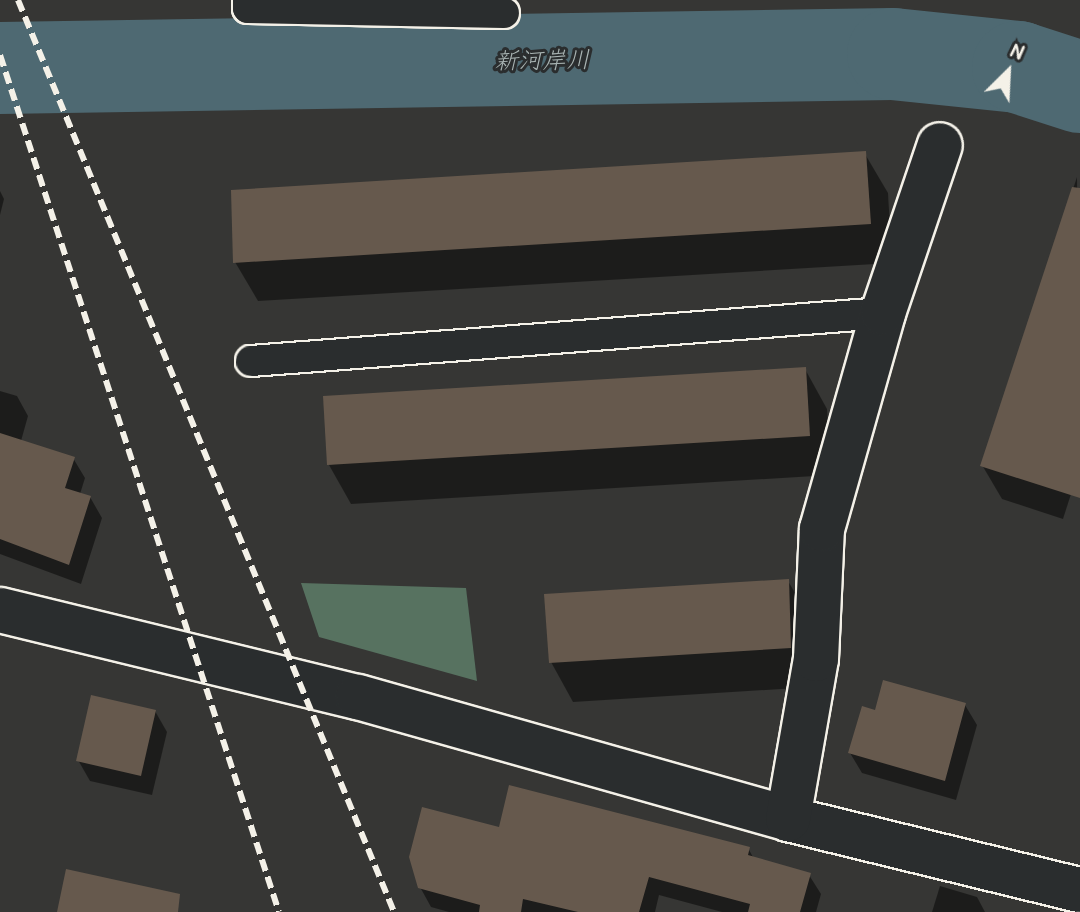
<!DOCTYPE html>
<html>
<head>
<meta charset="utf-8">
<style>
	body { margin:0 }
	#map { position:relative; width:1080px; height:912px; overflow:hidden; background:#363634; font-family:"Patrick Hand","Klee One",sans-serif }
	div>[style] { position:absolute }
	[style*='--x'] { left:calc(var(--x)*1px); top:calc(var(--y)*1px); width:calc(var(--w)*1px); rotate:calc(var(--a)*1deg) }
	.green>* { inset:0; background:#577260 }
	.shadow>* { inset:0; background:#0007 }
	.river>* { height:92px; margin:-46px; padding:0 46px; transform-origin:46px; border-radius:46px; background:#4e6972 }
	.building>* { inset:0; background:#66594d }
	.roads { filter:drop-shadow(2px 0 #f4f1e8) drop-shadow(-2px 0 #f4f1e8) drop-shadow(0 2px #f4f1e8) drop-shadow(0 -2px #f4f1e8) }
	.lane>* { height:30px; margin:-15px; padding:0 15px; transform-origin:15px; border-radius:15px; background:#2a2d2e }
	.street>* { height:44px; margin:-22px; padding:0 22px; transform-origin:22px; border-radius:22px; background:#2a2d2e }
	.rail>* { height:6px; margin-top:-3px; transform-origin:0; background:repeating-linear-gradient(90deg,#f4f1e8 0 12px,transparent 0 18px) }
	span { translate:-50% -50%; white-space:nowrap; text-align:center; line-height:1.15; -webkit-text-stroke:6px #2a2d2e; paint-order:stroke }
	.water-label { font-size:24px; color:#a9b4b3; font-style:italic }
	.north { position:absolute; left:968px; top:32px; width:80px; height:80px; -webkit-text-stroke:6px #2a2d2e; paint-order:stroke; rotate:24deg; font-size:22px; font-weight:700; line-height:32px; text-align:center; color:#f4f1e8 }
	.north::after { content:''; display:block; margin:auto; width:28px; height:36px; background:#f4f1e8; clip-path:polygon(50% 0,100% 100%,50% 72%,0 100%) }
</style>
</head>
<body>
<div id="map">
	<div class="green">
		<div style="clip-path:polygon(301px 583px,466px 588px,477px 681px,319px 637px)"></div>
	</div>
	<div class="shadow">
		<div style="clip-path:polygon(865px 154px,888px 193px,892px 263px,258px 301px,235px 262px)"></div>
		<div style="clip-path:polygon(1077px 177px,1080px 466px,1063px 519px,1002px 499px,982px 465px)"></div>
		<div style="clip-path:polygon(0 191px,4px 199px,0 215px)"></div>
		<div style="clip-path:polygon(805px 369px,827px 409px,831px 475px,351px 504px,329px 465px)"></div>
		<div style="clip-path:polygon(0 391px,17px 396px,28px 416px,21px 441px,73px 458px,85px 478px,80px 494px,90px 497px,102px 518px,81px 584px,0 554px)"></div>
		<div style="clip-path:polygon(788px 581px,811px 620px,813px 687px,573px 702px,551px 662px)"></div>
		<div style="clip-path:polygon(965px 705px,977px 725px,956px 800px,862px 773px,850px 753px,876px 713px)"></div>
		<div style="clip-path:polygon(155px 711px,167px 732px,152px 795px,90px 781px,78px 760px)"></div>
		<div style="clip-path:polygon(500px 829px,748px 848px,754px 859px,809px 875px,821px 894px,816px 912px,722px 912px,659px 895px,655px 912px,449px 912px,431px 907px,420px 887px)"></div>
		<div style="clip-path:polygon(940px 886px,977px 897px,985px 912px,932px 912px)"></div>
	</div>
	<div class="river">
		<div style="--x:0;--y:68;--w:893;--a:-0.9"></div>
		<div style="--x:893;--y:54;--w:126;--a:5.9"></div>
		<div style="--x:1018;--y:67;--w:65;--a:17.9"></div>
	</div>
	<div class="building">
		<div style="clip-path:polygon(866px 151px,871px 224px,233px 263px,231px 190px)"></div>
		<div style="clip-path:polygon(1072px 187px,1080px 188px,1080px 498px,980px 466px)"></div>
		<div style="clip-path:polygon(806px 367px,810px 436px,327px 465px,323px 396px)"></div>
		<div style="clip-path:polygon(0 433px,75px 457px,65px 488px,91px 496px,69px 565px,0 539px)"></div>
		<div style="clip-path:polygon(789px 579px,791px 648px,549px 663px,544px 594px)"></div>
		<div style="clip-path:polygon(883px 680px,966px 703px,945px 781px,848px 753px,862px 706px,875px 710px)"></div>
		<div style="clip-path:polygon(91px 695px,156px 710px,141px 776px,76px 761px)"></div>
		<div style="clip-path:polygon(509px 785px,750px 847px,748px 855px,811px 873px,800px 912px,748px 912px,750px 904px,649px 877px,639px 912px,578px 912px,523px 899px,521px 912px,479px 912px,480px 905px,418px 888px,409px 857px,422px 807px,499px 827px)"></div>
		<div style="clip-path:polygon(66px 869px,180px 894px,178px 912px,57px 912px)"></div>
	</div>
	<div class="roads">
		<div class="lane">
			<div style="--x:248;--y:0;--w:8;--a:90"></div>
			<div style="--x:248;--y:8;--w:256;--a:1.1"></div>
			<div style="--x:251;--y:361;--w:634;--a:-4.34"></div>
		</div>
		<div class="street">
			<div style="--x:0;--y:610;--w:368;--a:13.7"></div>
			<div style="--x:358;--y:697;--w:447;--a:15.8"></div>
			<div style="--x:788;--y:819;--w:301;--a:13.7"></div>
			<div style="--x:788;--y:819;--w:162;--a:-80.1"></div>
			<div style="--x:816;--y:659;--w:130;--a:-87.4"></div>
			<div style="--x:822;--y:529;--w:224;--a:-74.2"></div>
			<div style="--x:883;--y:313;--w:177;--a:-71.3"></div>
		</div>
	</div>
	<div class="rail">
		<div style="--x:18;--y:0;--w:986;--a:67.59"></div>
		<div style="--x:0;--y:55;--w:901;--a:71.97"></div>
	</div>
	<div class="water-label">
		<span style="left:542px;top:60px;rotate:-1deg">新河岸川</span>
	</div>
	<div class="north">N</div>
</div>
</body>
</html>
